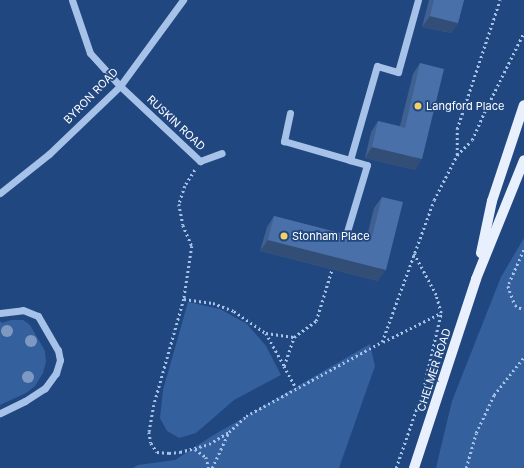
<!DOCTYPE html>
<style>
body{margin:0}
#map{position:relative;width:524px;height:468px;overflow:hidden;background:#214780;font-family:Inter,sans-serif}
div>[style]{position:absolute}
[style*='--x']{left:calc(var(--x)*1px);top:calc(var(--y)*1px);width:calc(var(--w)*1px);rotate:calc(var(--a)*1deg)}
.green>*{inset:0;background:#34609e}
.path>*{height:2.5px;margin-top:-1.25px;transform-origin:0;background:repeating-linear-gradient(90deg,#a6c2e8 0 2px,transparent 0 5px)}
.minor>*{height:7px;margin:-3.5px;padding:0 3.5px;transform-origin:3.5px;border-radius:3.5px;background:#a6c2e8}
.major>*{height:10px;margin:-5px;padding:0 5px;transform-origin:5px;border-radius:5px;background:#e8f0fd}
.trees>*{width:12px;height:12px;margin:-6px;border-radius:50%;background:#7e99c1}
.wall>*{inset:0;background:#3f6091}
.shaded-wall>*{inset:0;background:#334e76}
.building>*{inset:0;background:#4970a9}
.dots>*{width:11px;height:11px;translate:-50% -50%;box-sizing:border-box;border:2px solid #214780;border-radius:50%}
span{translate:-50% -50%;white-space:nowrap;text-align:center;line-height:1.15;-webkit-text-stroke:3.5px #214780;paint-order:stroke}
.street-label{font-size:11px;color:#fff}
.poi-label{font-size:11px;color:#fff}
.left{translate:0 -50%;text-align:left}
</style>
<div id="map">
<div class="green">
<div style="clip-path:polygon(524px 238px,524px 468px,436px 468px,452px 401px,501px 277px)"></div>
<div style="clip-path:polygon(188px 302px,220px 309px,247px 324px,266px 346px,281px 375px,234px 400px,196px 433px,179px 438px,167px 431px,160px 418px,163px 390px)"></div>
<div style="clip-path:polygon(11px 320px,23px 320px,30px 325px,45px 351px,46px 362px,43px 373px,35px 386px,26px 393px,0 405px,0 321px,2px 323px)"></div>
<div style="clip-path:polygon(370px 344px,375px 366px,339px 468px,133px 468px,138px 465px,175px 460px,212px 436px)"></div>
</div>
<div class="path">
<div style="--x:457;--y:155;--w:26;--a:-90"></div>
<div style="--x:457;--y:129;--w:136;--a:-71.6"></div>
<div style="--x:195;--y:170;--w:19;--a:122"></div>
<div style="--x:185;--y:186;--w:19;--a:108"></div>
<div style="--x:179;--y:204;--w:21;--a:79"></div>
<div style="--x:183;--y:225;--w:23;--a:67"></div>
<div style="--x:192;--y:246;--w:54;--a:98.6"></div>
<div style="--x:184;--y:299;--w:110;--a:105.8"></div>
<div style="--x:154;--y:405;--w:27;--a:100"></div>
<div style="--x:149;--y:432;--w:11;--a:80"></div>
<div style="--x:151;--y:443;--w:11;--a:56"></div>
<div style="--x:157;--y:452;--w:12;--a:5"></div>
<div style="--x:169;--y:453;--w:11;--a:-5"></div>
<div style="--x:180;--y:452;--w:30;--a:-15"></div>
<div style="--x:209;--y:444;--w:23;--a:-31"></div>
<div style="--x:524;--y:250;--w:39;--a:114"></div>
<div style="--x:508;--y:286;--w:20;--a:70"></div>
<div style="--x:515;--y:305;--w:10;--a:29"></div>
<div style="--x:184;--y:299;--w:29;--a:8"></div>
<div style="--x:213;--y:303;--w:22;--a:21"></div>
<div style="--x:234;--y:311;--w:39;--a:35"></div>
<div style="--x:266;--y:333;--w:38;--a:61"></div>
<div style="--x:284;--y:366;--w:31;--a:-71"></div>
<div style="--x:294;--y:337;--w:27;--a:-36"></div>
<div style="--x:316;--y:321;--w:54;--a:-72.9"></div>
<div style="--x:266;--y:333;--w:28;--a:8"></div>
<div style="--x:383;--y:342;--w:65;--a:-26.6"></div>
<div style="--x:284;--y:366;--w:25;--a:61"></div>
<div style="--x:195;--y:449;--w:14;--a:36"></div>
<div style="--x:206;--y:457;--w:11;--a:75"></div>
<div style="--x:212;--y:468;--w:40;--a:-65"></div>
<div style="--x:229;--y:432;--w:23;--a:-43"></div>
<div style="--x:246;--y:416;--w:155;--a:-28.6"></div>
<div style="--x:382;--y:342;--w:151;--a:-69.9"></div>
<div style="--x:434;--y:200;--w:51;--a:-62.9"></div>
<div style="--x:457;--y:155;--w:21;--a:-45"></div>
<div style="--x:472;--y:140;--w:30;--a:-66"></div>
<div style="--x:484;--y:113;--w:90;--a:-63.7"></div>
<div style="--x:396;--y:468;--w:83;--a:-70.9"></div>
<div style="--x:423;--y:390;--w:79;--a:-76.8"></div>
<div style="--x:441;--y:313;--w:19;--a:-106"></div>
<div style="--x:436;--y:295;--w:47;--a:-118.2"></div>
<div style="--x:466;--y:468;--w:36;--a:-74"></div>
<div style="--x:476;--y:433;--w:42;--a:-64.7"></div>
<div style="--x:494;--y:395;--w:48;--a:-51.7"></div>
</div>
<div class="minor">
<div style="--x:72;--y:0;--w:56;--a:71.2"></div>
<div style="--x:90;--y:53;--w:45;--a:47.7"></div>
<div style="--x:120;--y:86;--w:110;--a:43.2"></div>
<div style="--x:200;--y:161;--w:23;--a:-20"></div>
<div style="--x:290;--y:113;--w:29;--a:102"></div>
<div style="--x:284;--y:141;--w:69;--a:16.1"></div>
<div style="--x:350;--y:160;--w:98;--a:-74"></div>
<div style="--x:377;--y:66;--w:22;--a:16"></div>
<div style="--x:398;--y:72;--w:75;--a:-74.5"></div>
<div style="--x:0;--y:193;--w:63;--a:-38.5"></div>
<div style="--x:49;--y:154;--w:98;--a:-43.8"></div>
<div style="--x:120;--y:86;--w:107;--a:-53.8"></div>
<div style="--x:346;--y:235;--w:73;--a:-73.3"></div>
<div style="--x:367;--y:165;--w:18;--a:-164"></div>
<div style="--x:0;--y:313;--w:23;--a:-7"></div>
<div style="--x:23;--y:310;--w:16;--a:22"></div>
<div style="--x:38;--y:316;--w:39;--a:60"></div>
<div style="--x:58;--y:350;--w:10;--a:79"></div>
<div style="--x:60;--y:360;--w:14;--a:107"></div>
<div style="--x:56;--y:373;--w:19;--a:126"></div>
<div style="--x:45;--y:388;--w:24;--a:147"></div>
<div style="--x:25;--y:401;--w:28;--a:154"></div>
</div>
<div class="major">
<div style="--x:481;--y:253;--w:53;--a:-78.1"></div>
<div style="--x:492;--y:201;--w:101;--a:-71.6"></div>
<div style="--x:414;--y:468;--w:199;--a:-71.8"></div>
<div style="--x:476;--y:279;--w:128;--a:-68"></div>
</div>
<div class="trees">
<div style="left:7px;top:331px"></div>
<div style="left:31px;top:341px"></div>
<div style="left:28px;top:377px"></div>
</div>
<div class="wall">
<div style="clip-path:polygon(429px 0,464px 0,458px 23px,451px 33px,422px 27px)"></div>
<div style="clip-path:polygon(420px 63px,415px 170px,365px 158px,371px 132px,378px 121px,400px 126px,413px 74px)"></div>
<div style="clip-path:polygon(382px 197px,378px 281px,260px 251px,267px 227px,274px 216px,366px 240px,374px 208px)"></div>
</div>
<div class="shaded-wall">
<div style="clip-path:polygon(430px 16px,458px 23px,451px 33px,422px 27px)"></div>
<div style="clip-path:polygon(372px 147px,422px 159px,415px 170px,365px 158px)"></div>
<div style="clip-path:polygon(268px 240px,386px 270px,378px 281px,260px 251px)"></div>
</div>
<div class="building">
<div style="clip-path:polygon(434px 0,464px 0,458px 23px,430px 16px)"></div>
<div style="clip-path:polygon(420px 63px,444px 69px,422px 159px,372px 147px,378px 121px,405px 128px)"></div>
<div style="clip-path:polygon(382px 197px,403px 202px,386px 270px,268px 240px,274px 216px,371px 241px)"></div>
</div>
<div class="dots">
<div style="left:418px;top:106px;background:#f5d067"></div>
<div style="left:284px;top:236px;background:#f5d067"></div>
</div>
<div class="street-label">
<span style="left:91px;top:96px;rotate:-46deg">BYRON ROAD</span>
<span style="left:176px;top:123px;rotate:43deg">RUSKIN ROAD</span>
<span style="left:434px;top:370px;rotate:-72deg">CHELMER ROAD</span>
</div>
<div class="poi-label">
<span class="left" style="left:426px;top:106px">Langford Place</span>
<span class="left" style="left:292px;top:236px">Stonham Place</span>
</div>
</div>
